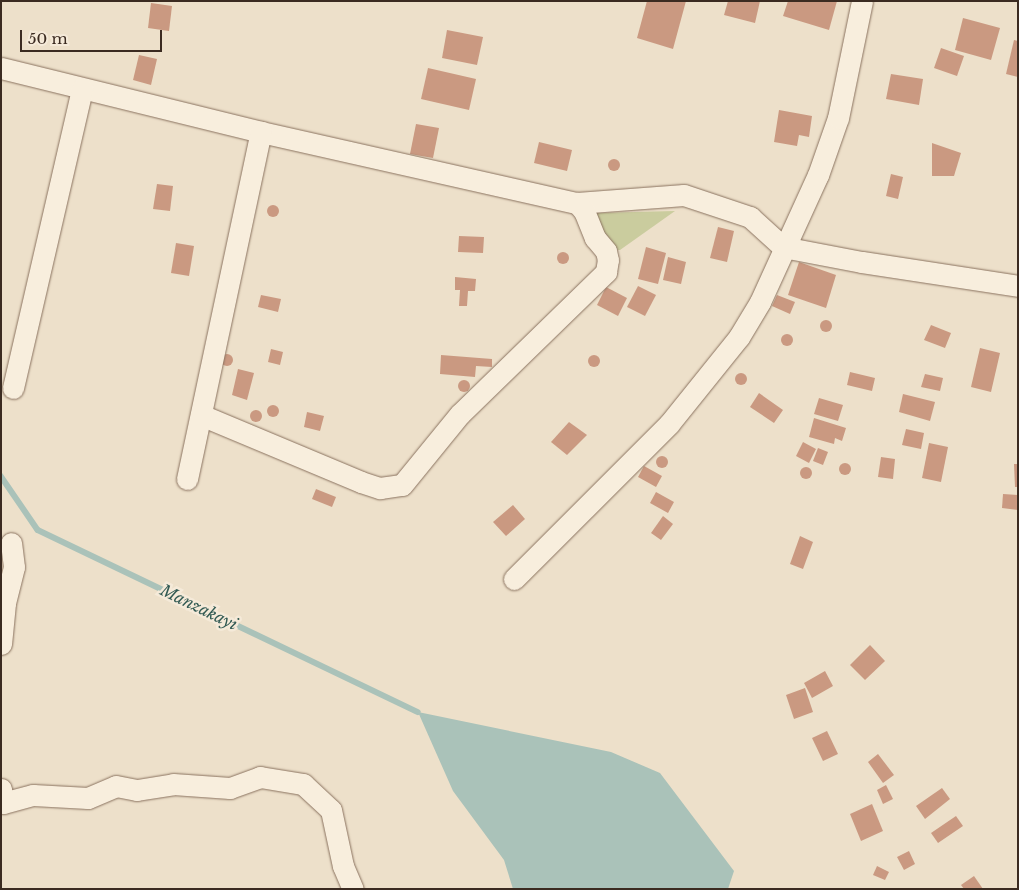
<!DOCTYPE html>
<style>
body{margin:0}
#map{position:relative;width:1019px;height:890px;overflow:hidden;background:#ede0ca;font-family:"Libre Baskerville",serif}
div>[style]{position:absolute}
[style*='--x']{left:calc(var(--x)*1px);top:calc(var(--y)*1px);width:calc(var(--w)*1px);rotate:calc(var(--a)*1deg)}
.green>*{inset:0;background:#cacc9e}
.water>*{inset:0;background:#aac2b9}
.stream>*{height:5.5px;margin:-2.75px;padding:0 2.75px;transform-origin:2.75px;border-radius:2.75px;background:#aac2b9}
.building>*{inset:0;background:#ca9981}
.round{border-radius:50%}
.roads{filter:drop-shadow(0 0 1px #8a725f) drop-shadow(0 0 1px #8a725f)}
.street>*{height:21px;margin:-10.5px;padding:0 10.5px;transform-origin:10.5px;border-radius:10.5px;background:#f8eedd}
span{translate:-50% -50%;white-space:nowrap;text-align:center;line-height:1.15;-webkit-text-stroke:5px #f5ead9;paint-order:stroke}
.water-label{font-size:16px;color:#325a53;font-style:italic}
.frame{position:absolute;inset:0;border:2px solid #3b2b21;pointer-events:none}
.scale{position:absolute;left:20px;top:30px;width:142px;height:22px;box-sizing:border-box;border:2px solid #3b2b21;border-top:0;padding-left:6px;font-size:15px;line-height:18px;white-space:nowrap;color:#3b2b21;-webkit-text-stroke:4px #f5ead9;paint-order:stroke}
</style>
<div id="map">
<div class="green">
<div style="clip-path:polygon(675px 211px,620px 250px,610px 250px,594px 213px)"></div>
</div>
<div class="water">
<div style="clip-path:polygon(418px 712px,611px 752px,660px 773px,734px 871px,728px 889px,513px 889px,504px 860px,453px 791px)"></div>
</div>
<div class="stream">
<div style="--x:1;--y:476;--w:65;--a:55.6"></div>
<div style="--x:38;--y:530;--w:421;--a:25.6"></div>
</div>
<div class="building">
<div style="clip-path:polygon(647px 1px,686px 1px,673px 49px,637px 38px)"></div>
<div style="clip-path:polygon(728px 1px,760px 1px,755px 23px,724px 15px)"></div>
<div style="clip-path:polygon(788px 1px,837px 1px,829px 30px,783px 16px)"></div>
<div style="clip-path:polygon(151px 3px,172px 6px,169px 31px,148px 28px)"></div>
<div style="clip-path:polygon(963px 18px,1000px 28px,991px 60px,955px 50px)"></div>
<div style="clip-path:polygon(447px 30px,483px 37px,477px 65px,442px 58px)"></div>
<div style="clip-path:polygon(1014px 40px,1018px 41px,1018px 77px,1006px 74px)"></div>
<div style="clip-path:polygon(941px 48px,964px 56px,957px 76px,934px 68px)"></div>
<div style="clip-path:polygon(139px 55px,157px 59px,151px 85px,133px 80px)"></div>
<div style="clip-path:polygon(428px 68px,476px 79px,469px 110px,421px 99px)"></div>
<div style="clip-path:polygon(891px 74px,923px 79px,919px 105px,886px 99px)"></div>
<div style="clip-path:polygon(779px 110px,812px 116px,809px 137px,799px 135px,797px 146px,774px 142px)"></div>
<div style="clip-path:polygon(416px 124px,439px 128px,433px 158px,410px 154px)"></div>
<div style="clip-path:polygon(539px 142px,572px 150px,567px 171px,534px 163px)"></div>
<div style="clip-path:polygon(932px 143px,961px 153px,954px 176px,932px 176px)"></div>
<div class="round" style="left:608px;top:159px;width:12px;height:12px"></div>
<div style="clip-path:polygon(891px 174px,903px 177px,898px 199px,886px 196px)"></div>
<div style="clip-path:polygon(157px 184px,173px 186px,170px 211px,153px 209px)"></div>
<div class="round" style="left:267px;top:205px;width:12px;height:12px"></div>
<div style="clip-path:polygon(718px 227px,734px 231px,727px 262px,710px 258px)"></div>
<div style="clip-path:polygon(459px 236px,484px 237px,483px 253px,458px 252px)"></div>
<div style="clip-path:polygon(176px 243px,194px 246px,189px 276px,171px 273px)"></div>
<div style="clip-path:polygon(646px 247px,666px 253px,658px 284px,638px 279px)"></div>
<div class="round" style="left:557px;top:252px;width:12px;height:12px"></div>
<div style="clip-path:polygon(668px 257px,686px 262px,681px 284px,663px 280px)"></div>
<div style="clip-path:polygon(799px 262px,836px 275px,826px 308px,788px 295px)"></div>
<div style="clip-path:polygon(455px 277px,476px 279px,475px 291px,468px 291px,467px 306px,459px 306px,460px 290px,455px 290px)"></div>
<div style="clip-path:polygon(638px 286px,656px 295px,645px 316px,627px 307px)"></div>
<div style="clip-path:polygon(606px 287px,627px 298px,618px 316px,597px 305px)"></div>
<div style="clip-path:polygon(261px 295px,281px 299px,278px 312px,258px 307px)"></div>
<div style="clip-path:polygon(777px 295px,795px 302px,790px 314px,772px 306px)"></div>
<div class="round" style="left:820px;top:320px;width:12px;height:12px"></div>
<div style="clip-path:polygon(931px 325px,951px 333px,945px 348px,924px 340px)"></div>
<div class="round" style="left:781px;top:334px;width:12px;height:12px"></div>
<div style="clip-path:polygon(980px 348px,1000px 353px,991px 392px,971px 387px)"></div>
<div style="clip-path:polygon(271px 349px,283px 352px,280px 365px,268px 362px)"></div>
<div class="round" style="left:221px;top:354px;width:12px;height:12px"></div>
<div class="round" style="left:588px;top:355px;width:12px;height:12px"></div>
<div style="clip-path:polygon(441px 355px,492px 359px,492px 367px,476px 366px,475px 377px,440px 374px)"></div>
<div style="clip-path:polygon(238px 369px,254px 373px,247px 400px,232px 395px)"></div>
<div style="clip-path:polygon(850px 372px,875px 378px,872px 391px,847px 385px)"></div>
<div class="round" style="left:735px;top:373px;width:12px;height:12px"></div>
<div style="clip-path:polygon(925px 374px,943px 378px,940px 391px,921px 387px)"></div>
<div class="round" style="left:458px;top:380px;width:12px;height:12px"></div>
<div style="clip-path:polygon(759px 393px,783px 410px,774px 423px,750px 407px)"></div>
<div style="clip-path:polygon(903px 394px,935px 402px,930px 421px,899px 412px)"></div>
<div style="clip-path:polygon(819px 398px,843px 405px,838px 421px,814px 414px)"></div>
<div class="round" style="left:267px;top:405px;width:12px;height:12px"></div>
<div class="round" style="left:250px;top:410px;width:12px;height:12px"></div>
<div style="clip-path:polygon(307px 412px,324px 416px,320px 431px,304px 427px)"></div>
<div style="clip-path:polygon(814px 418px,846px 428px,842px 441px,835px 438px,834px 444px,809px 437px)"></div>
<div style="clip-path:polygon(569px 422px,587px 435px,567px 455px,551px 442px)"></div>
<div style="clip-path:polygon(906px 429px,924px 433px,921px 449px,902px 445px)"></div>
<div style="clip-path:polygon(803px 442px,816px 449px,809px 463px,796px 456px)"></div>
<div style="clip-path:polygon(929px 443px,948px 447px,941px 482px,922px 478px)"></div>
<div style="clip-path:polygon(818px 448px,828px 452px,823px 465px,813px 461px)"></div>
<div class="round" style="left:656px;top:456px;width:12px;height:12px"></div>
<div style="clip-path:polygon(881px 457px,895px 459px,893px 479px,878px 477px)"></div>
<div class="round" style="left:839px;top:463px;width:12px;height:12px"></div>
<div style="clip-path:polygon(1014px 464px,1018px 464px,1018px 487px,1015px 487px)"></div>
<div style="clip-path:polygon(644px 466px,662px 476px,656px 487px,638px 477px)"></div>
<div class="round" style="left:800px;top:467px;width:12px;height:12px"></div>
<div style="clip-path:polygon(316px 489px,336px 497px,332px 507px,312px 499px)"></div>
<div style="clip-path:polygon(656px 492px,674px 502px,668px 513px,650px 503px)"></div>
<div style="clip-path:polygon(1003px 494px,1018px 495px,1018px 510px,1002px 508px)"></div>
<div style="clip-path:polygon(513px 505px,525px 519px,506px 536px,493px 522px)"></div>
<div style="clip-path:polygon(663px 516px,673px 524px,661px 540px,651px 533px)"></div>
<div style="clip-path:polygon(800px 536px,813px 542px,803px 569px,790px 564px)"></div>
<div style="clip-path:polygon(870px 645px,885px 661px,865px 680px,850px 665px)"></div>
<div style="clip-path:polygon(825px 671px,833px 686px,812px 698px,804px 683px)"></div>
<div style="clip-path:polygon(805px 688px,813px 712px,794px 719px,786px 695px)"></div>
<div style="clip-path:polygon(827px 731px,838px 754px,823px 761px,812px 738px)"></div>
<div style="clip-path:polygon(878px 754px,894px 775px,883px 783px,868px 762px)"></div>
<div style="clip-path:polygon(886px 785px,893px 799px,883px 804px,877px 790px)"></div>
<div style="clip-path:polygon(942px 788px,950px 799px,925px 819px,916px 806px)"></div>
<div style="clip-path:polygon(872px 804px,883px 831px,861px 841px,850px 814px)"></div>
<div style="clip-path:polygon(956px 816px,963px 826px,938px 843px,931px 833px)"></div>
<div style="clip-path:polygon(909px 851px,915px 864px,904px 870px,897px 857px)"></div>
<div style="clip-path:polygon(877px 866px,889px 872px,885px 880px,873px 875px)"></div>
<div style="clip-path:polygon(974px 876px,983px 889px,964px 889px,961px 885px)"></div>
</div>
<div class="roads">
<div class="street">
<div style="--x:1;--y:68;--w:268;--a:13.8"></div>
<div style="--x:261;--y:132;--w:324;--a:12.7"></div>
<div style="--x:577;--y:203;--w:107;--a:-4.3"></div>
<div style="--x:684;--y:195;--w:70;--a:18.4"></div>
<div style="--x:750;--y:217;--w:45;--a:42.3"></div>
<div style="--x:783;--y:247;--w:80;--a:10.8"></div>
<div style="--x:862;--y:262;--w:158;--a:8.7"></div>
<div style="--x:13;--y:388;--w:307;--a:-77"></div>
<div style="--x:201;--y:415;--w:173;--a:22.7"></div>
<div style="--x:361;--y:482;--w:20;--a:18"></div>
<div style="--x:380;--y:488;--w:22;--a:-8"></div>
<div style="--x:402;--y:485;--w:92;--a:-50.8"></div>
<div style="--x:460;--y:414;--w:204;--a:-44.2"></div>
<div style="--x:606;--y:272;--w:12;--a:-81"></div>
<div style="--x:608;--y:260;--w:9;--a:-103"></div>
<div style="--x:606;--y:251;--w:17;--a:-130"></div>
<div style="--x:595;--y:238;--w:29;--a:-112"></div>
<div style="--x:584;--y:211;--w:11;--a:-131"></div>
<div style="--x:187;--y:479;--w:355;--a:-78"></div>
<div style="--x:514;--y:579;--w:219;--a:-45"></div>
<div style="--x:669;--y:424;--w:112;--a:-51.2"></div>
<div style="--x:739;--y:337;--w:41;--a:-59"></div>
<div style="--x:760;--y:302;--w:140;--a:-65.5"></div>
<div style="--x:818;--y:175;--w:60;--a:-70.7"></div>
<div style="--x:838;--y:118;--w:119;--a:-78.4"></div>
<div style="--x:1;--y:644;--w:41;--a:-84.4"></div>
<div style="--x:5;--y:603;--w:37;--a:-76"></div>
<div style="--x:14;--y:567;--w:24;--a:-97"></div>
<div style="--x:1;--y:789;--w:14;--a:82"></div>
<div style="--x:3;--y:803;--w:31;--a:-15"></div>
<div style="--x:33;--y:795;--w:55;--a:3.1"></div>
<div style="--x:88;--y:798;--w:30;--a:-23"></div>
<div style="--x:116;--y:786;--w:21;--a:11"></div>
<div style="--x:137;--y:790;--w:36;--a:-9"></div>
<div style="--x:173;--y:784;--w:57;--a:4"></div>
<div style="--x:230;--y:788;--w:32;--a:-20"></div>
<div style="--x:260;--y:777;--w:44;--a:9.2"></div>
<div style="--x:303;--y:784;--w:38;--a:43"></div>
<div style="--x:331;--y:810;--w:57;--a:77.9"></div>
<div style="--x:343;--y:866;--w:25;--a:67"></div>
</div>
</div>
<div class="water-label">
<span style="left:199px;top:607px;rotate:26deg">Manzakayi</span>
</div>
<div class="frame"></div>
<div class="scale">50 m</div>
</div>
